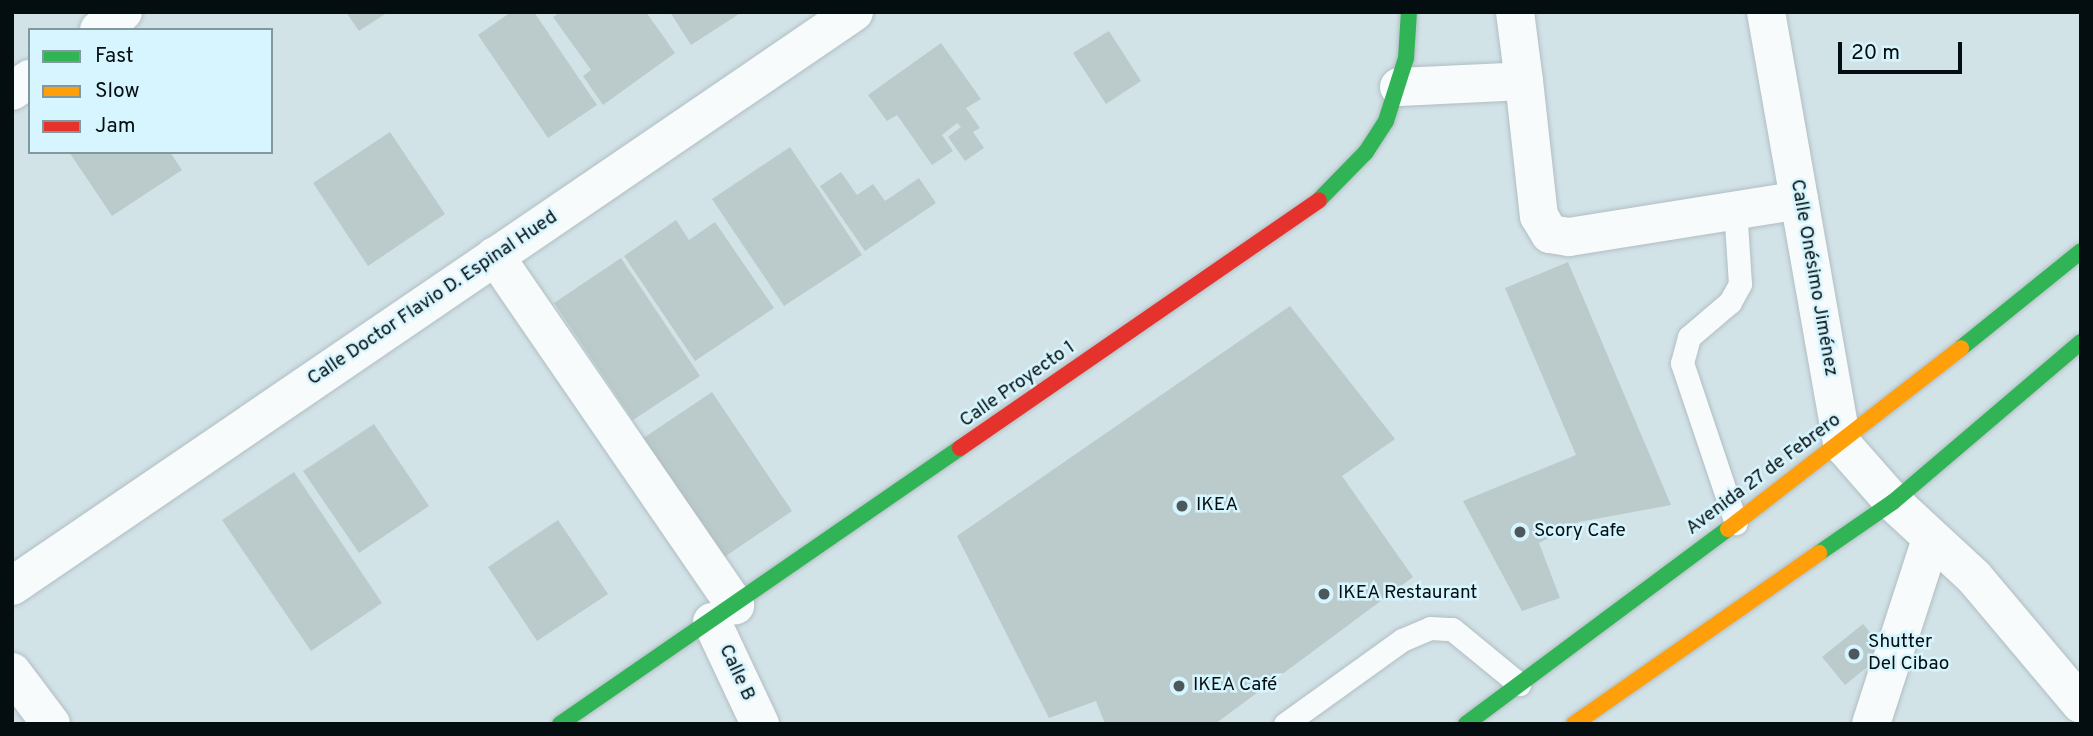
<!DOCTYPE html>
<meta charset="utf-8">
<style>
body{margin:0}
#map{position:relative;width:2093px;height:736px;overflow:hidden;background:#d2e3e8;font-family:Overpass,sans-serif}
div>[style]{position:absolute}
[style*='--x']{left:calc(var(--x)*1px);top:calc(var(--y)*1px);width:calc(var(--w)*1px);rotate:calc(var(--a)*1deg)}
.building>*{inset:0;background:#bbcacb}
.roads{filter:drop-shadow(0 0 2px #b1bec2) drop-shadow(0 0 2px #b1bec2)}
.lane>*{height:23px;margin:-11.5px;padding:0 11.5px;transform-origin:11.5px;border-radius:11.5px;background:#f8fbfc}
.street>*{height:38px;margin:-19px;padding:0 19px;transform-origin:19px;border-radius:19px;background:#f8fbfc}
.fast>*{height:16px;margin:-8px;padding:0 8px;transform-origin:8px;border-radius:8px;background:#30b455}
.slow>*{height:16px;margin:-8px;padding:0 8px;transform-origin:8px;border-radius:8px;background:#ff9f0a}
.jam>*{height:16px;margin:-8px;padding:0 8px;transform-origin:8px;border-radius:8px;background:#e5322d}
.dots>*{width:19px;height:19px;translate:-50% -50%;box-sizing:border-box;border:4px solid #d6f5fe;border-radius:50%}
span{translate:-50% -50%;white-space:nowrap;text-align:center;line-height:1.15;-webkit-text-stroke:5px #d6f5fe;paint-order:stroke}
.street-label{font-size:19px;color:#040d10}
.poi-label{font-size:19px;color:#040d10}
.left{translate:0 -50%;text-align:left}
.frame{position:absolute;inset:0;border:14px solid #040d10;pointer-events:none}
.legend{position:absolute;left:28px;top:28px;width:245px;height:126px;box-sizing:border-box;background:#d6f5fe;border:2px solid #82989f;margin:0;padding:9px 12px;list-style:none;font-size:21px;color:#040d10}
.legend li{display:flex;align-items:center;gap:14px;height:35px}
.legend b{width:35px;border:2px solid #82989f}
.scale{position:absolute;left:1838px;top:42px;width:124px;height:32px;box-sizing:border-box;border:4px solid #040d10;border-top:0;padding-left:9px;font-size:21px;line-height:24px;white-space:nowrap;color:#040d10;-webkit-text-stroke:5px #d6f5fe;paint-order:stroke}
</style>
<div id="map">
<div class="building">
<div style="clip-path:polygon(346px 12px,388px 12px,359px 31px)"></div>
<div style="clip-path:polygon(511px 12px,534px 12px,597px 105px,548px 138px,478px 35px)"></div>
<div style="clip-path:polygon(560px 12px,646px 12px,675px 53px,603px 105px,583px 76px,591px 70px,553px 17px)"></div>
<div style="clip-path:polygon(670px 12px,742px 12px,691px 45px)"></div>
<div style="clip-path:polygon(1109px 31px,1141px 81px,1106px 104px,1073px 53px)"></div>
<div style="clip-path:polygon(941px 43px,981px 99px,966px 108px,980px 128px,973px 132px,984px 148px,965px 161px,948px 137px,961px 127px,957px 123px,942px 135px,953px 151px,932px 165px,897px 115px,887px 121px,868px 95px)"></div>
<div style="clip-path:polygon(390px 132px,445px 214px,368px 266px,313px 183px)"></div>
<div style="clip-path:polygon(790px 147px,862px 255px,784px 306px,712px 199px)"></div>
<div style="clip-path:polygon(69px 152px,170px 152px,182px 170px,112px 216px)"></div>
<div style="clip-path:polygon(841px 172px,857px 195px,873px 184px,885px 201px,919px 178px,936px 203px,865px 251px,820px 186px)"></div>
<div style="clip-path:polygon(676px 220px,689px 240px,715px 222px,774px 308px,695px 361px,624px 256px)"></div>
<div style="clip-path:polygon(621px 258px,700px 376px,633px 420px,554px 303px)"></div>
<div style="clip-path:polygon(1568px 262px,1671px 505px,1579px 522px,1539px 543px,1560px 598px,1522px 611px,1463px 501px,1576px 455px,1505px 288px)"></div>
<div style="clip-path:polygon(1290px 306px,1395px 439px,1342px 476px,1413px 577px,1215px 724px,1105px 724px,1096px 701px,1049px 718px,957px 536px)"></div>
<div style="clip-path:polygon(712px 392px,792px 511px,720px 560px,639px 441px)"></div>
<div style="clip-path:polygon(374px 424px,429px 506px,359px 553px,303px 471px)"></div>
<div style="clip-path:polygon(294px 472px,382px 603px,311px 651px,222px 520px)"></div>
<div style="clip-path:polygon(558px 520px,608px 594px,537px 641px,488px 567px)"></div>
<div style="clip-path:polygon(1863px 624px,1886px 652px,1845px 685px,1822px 657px)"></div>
</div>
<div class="roads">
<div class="lane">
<div style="--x:1735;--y:207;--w:77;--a:86.3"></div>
<div style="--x:1740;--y:284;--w:21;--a:119"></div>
<div style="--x:1730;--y:302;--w:54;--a:139.5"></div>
<div style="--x:1689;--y:337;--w:27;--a:105"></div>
<div style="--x:1682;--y:363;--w:169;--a:71.4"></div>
<div style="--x:1285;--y:724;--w:144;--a:-35.7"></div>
<div style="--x:1402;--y:640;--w:30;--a:-23"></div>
<div style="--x:1430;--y:628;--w:22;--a:3"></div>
<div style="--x:1452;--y:629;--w:87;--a:39.4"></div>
</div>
<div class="street">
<div style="--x:1515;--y:12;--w:70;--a:82.6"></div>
<div style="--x:1766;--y:12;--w:439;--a:80"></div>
<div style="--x:1842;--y:444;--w:77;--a:48.7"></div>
<div style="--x:1893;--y:502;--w:110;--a:42.8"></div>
<div style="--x:1974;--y:577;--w:166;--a:49.9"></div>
<div style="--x:99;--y:30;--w:30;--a:-37"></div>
<div style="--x:1399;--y:87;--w:125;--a:-2.7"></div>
<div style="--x:1524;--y:81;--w:136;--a:83.7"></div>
<div style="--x:1539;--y:216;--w:21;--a:59"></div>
<div style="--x:1550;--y:234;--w:19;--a:9"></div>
<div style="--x:1569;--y:237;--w:233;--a:-9.1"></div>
<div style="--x:12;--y:91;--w:22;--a:-34"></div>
<div style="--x:495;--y:256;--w:424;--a:55.5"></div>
<div style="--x:12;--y:586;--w:1019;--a:-34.28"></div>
<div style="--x:712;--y:622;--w:113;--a:64.8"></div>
<div style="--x:12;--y:672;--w:65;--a:53.1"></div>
<div style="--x:1871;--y:724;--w:194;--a:-72"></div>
</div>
<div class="fast">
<div style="--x:1319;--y:200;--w:67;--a:-45.6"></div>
<div style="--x:1366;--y:152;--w:37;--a:-57"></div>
<div style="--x:1386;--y:121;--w:66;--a:-72.4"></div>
<div style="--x:1406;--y:58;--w:46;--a:-86.3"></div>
<div style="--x:1961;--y:348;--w:154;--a:-38.9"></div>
<div style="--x:1819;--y:553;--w:90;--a:-34.6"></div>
<div style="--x:1893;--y:502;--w:247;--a:-40.4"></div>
<div style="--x:560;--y:724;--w:486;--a:-34.6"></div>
<div style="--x:1466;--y:724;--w:327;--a:-36.7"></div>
</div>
<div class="slow">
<div style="--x:1728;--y:529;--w:295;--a:-37.8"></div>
<div style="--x:1574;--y:724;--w:299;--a:-34.9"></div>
</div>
<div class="jam">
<div style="--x:960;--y:448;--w:436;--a:-34.6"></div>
</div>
</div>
<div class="dots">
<div style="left:1182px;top:506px;background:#4c585c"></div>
<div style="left:1520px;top:532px;background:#4c585c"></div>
<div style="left:1324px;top:594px;background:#4c585c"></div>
<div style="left:1854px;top:654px;background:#4c585c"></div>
<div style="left:1179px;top:686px;background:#4c585c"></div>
</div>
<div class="street-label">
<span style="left:1813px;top:278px;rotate:80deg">Calle Onésimo Jiménez</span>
<span style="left:433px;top:299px;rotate:-34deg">Calle Doctor Flavio D. Espinal Hued</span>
<span style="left:1018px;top:385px;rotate:-35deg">Calle Proyecto 1</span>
<span style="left:1764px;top:475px;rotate:-37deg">Avenida 27 de Febrero</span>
<span style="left:736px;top:673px;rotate:65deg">Calle B</span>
</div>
<div class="poi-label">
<span class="left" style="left:1196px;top:506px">IKEA</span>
<span class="left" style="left:1534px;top:532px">Scory Cafe</span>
<span class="left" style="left:1338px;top:594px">IKEA Restaurant</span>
<span class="left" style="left:1868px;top:654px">Shutter<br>Del Cibao</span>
<span class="left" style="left:1193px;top:686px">IKEA Café</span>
</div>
<div class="frame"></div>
<ul class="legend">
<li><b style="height:9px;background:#30b455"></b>Fast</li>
<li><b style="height:9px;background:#ff9f0a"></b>Slow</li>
<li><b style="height:9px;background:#e5322d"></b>Jam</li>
</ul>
<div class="scale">20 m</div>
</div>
